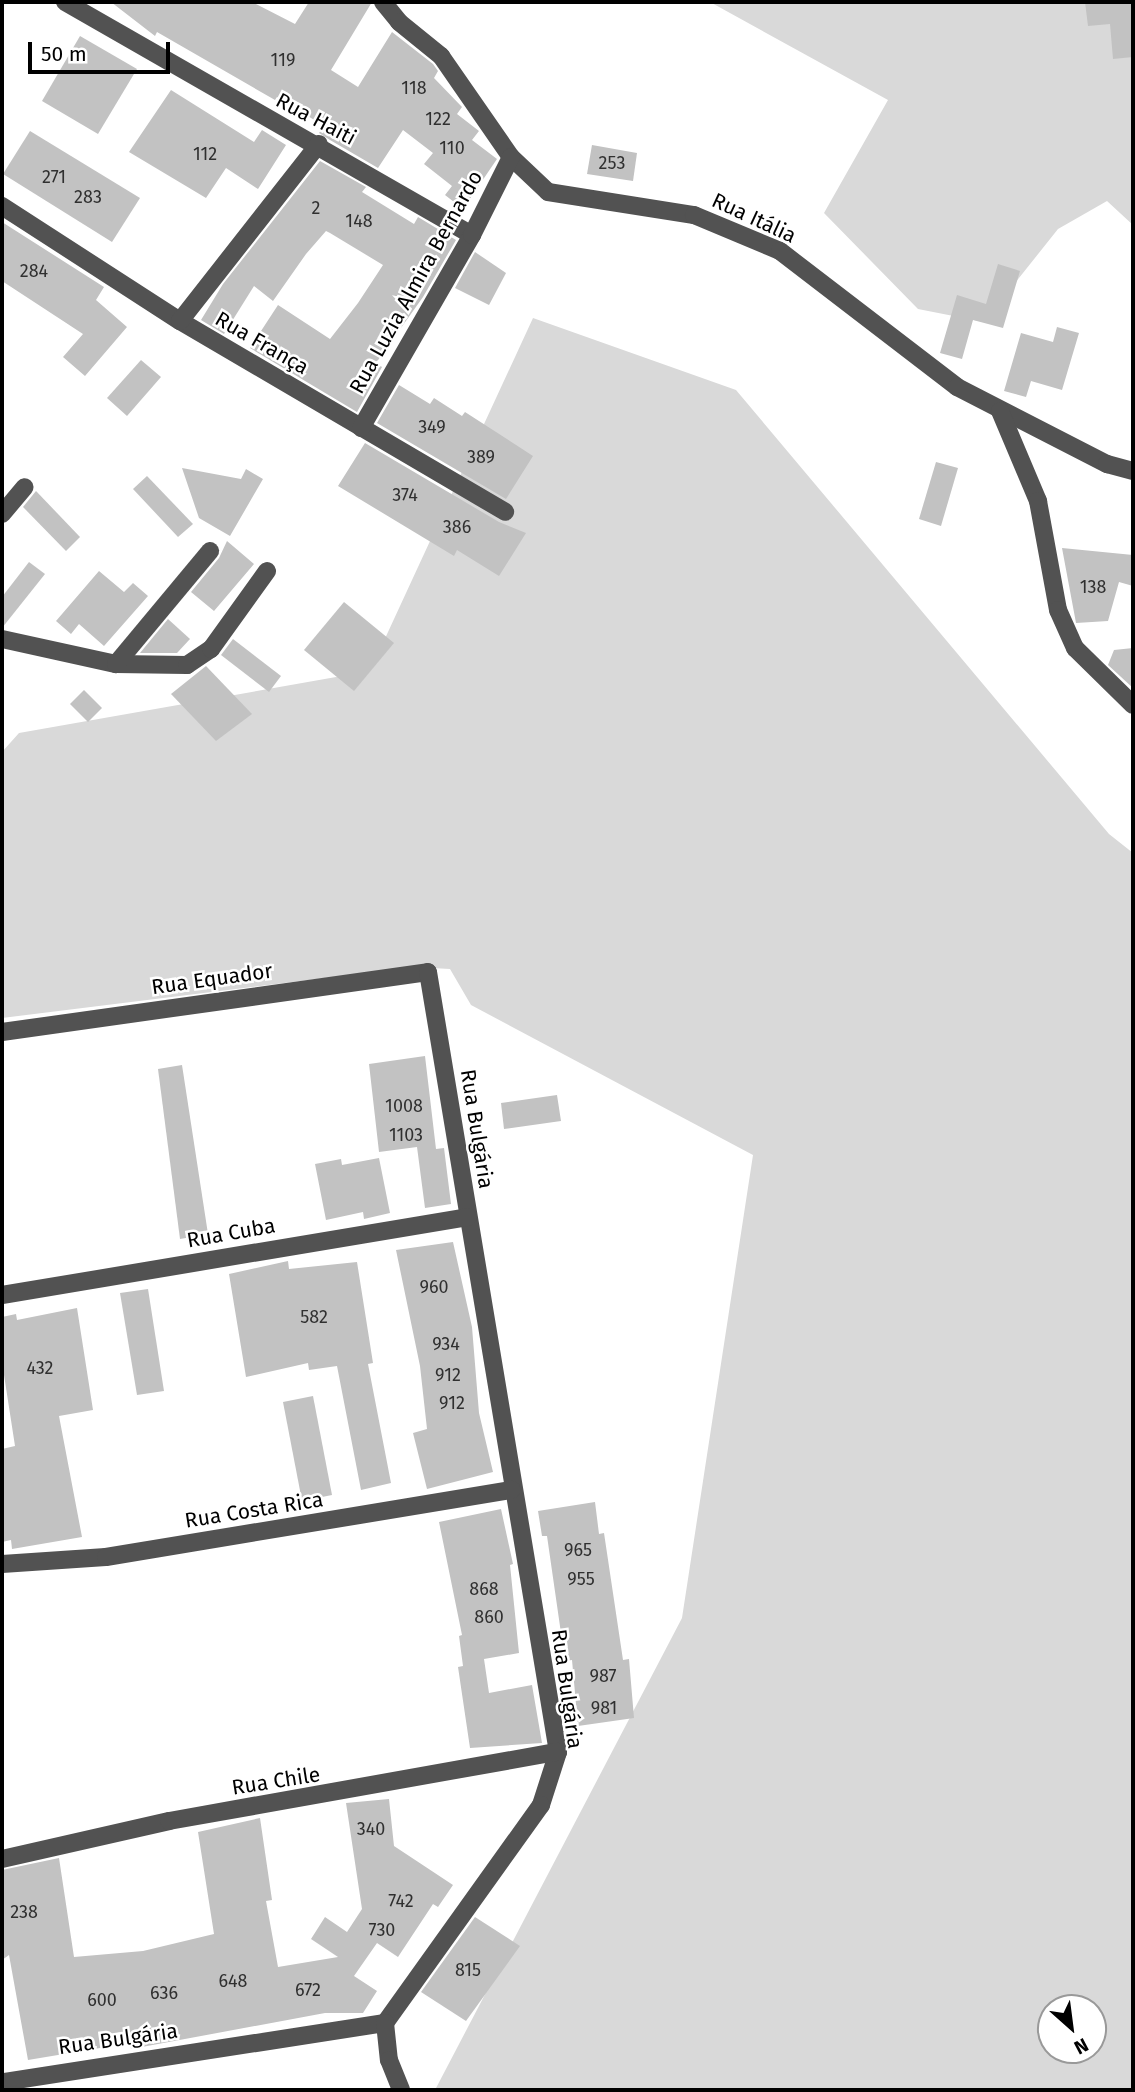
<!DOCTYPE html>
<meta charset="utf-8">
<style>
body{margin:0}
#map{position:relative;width:1135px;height:2092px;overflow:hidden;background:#fff;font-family:"Fira Sans",sans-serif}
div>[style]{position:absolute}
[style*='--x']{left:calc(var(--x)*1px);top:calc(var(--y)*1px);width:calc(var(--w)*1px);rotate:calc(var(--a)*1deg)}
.green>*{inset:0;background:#d9d9d9}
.building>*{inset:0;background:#c2c2c2}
.minor>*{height:18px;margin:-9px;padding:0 9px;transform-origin:9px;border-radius:9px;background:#525252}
span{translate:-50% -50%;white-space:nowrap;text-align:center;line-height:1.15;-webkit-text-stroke:5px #fff;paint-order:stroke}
.number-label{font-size:18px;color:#303030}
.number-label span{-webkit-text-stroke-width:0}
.street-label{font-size:21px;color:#000}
.frame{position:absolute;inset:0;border:4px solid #000;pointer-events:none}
.north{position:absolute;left:1037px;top:1994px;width:70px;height:70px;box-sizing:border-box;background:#fff;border:2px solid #999;border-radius:50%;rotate:152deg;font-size:19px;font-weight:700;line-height:28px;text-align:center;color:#000}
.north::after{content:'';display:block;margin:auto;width:24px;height:32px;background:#000;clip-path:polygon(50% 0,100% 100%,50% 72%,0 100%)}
.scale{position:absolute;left:28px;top:42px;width:142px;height:32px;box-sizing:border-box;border:4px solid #000;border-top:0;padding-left:9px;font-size:21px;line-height:24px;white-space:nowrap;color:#000;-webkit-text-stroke:5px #fff;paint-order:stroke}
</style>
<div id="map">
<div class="green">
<div style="clip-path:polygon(710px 2px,1133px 2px,1133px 225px,1107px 201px,1058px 229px,984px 322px,918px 309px,824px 213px,888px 100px)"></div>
<div style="clip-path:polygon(evenodd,533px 318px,736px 390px,1109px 834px,1133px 853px,1133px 2090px,435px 2090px,682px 1618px,753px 1155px,471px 1005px,450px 969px,414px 967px,2px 1018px,2px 752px,19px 733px,370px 671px,533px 318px,1051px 2008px,1093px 2008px,1093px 2050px,1051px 2050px,1051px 2008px)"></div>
</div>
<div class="building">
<div style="clip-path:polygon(111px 2px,252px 2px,295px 24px,309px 2px,372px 2px,331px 70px,358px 87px,392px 32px,433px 64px,438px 71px,434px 78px,462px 107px,457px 114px,479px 131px,472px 140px,497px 159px,463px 209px,445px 195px,452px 186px,424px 164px,433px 153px,403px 130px,378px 168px,330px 140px,319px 133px,324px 126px,277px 97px,275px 100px,157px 32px,155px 36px)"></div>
<div style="clip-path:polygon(1085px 2px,1133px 2px,1133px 57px,1113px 59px,1110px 24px,1088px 26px)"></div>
<div style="clip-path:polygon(80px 36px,137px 69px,98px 134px,42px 101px)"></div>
<div style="clip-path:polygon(171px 90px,254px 142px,262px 130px,286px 145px,258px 189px,226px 168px,206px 198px,129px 152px)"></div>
<div style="clip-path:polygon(30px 131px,140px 198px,112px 242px,3px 174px)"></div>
<div style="clip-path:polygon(592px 145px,637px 153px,633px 181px,587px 174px)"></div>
<div style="clip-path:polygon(320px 161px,366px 187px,362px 192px,414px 224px,418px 217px,456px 240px,423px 297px,376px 363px,382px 367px,357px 412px,250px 348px,278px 305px,330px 339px,358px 303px,383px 265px,330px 233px,326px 231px,306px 254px,273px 301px,254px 286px,224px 334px,201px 320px,223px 284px)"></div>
<div style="clip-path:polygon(2px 222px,104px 287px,96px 300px,127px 327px,85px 376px,63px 357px,83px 334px,2px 281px)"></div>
<div style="clip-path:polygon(475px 252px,506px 273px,489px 305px,455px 288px)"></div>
<div style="clip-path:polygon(998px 264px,1020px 271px,1003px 328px,973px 320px,962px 359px,940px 353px,957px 295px,986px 304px)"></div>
<div style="clip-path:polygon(1057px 327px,1079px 333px,1062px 390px,1031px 381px,1026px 397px,1004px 391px,1021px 333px,1053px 342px)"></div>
<div style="clip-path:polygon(141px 360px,161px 377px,127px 416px,107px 398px)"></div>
<div style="clip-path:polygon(399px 385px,430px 404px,434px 398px,462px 416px,465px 412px,533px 456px,506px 499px,377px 423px)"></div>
<div style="clip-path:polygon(365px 443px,499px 522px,526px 533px,499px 576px,457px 550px,454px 556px,338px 486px)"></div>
<div style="clip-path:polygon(936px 462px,958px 468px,941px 526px,919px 519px)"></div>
<div style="clip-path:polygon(182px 468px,241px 479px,246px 469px,263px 479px,230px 536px,199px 518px)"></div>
<div style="clip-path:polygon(147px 476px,193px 524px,178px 537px,133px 489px)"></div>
<div style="clip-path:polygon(36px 491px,80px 537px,66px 551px,23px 507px)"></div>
<div style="clip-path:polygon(227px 541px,254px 564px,214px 611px,191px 592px,219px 558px)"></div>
<div style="clip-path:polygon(1062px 548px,1133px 555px,1133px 586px,1119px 582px,1108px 621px,1076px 623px)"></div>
<div style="clip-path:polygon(29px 562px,45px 574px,2px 628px,2px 597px)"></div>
<div style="clip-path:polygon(99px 571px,124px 592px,133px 583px,148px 596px,104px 646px,79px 624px,71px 634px,56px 621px)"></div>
<div style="clip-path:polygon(344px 602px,394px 643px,354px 691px,304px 650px)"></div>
<div style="clip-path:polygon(168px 619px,190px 639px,177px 653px,140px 653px)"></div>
<div style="clip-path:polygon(233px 639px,281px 676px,269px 692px,221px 655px)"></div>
<div style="clip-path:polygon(1133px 648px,1133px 688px,1108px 665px,1114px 650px)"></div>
<div style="clip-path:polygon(206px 666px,252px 714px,216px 741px,171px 694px)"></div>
<div style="clip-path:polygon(84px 690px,102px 708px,88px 722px,70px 704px)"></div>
<div style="clip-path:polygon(425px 1056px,436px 1149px,444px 1148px,451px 1204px,425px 1208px,417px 1147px,379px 1152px,369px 1064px)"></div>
<div style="clip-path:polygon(182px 1065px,208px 1234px,180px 1239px,158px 1069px)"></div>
<div style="clip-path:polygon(557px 1095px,561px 1121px,504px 1129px,501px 1103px)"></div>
<div style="clip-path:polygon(379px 1158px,390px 1213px,364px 1219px,363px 1212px,326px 1220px,315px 1164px,341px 1159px,342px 1165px)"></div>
<div style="clip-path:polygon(453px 1242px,472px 1327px,479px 1413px,493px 1472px,427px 1489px,413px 1433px,427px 1429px,420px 1366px,396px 1250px)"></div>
<div style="clip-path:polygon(288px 1261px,289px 1269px,357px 1262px,373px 1363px,368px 1364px,391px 1483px,361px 1490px,337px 1366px,309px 1370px,308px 1363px,246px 1377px,229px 1274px)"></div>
<div style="clip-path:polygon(148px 1289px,164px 1391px,137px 1395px,120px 1293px)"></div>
<div style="clip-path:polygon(77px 1308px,93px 1410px,59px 1416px,82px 1537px,12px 1549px,11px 1540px,2px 1542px,2px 1449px,15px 1446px,2px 1362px,2px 1317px,16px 1314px,17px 1320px)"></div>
<div style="clip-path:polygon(313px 1396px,332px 1495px,302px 1501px,283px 1402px)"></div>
<div style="clip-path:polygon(595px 1502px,599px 1534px,604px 1533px,623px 1660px,629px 1659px,634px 1718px,578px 1726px,572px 1660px,565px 1661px,547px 1536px,542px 1536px,538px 1511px)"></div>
<div style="clip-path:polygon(501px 1509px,513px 1564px,510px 1565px,519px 1653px,484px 1659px,489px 1693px,532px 1685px,542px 1743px,470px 1748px,458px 1667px,463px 1666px,459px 1636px,462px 1635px,439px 1522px)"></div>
<div style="clip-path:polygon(389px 1799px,394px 1846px,453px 1885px,438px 1907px,433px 1904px,398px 1957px,377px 1943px,354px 1976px,377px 1991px,363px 2013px,325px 2013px,131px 2049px,130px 2043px,28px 2060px,9px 1955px,2px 1960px,2px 1870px,59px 1858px,74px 1957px,143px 1951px,214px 1934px,198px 1832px,260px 1818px,272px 1900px,266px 1901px,278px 1967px,338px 1957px,311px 1939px,325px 1917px,347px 1932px,362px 1909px,346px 1803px)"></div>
<div style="clip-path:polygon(475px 1917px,520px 1946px,466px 2021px,421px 1992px)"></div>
</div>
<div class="minor">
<div style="--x:65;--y:2;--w:469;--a:29.8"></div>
<div style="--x:383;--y:2;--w:26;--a:51"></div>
<div style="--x:399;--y:22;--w:54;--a:39"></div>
<div style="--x:441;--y:56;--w:123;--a:55.3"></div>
<div style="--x:511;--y:157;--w:51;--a:43.4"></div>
<div style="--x:548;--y:192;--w:148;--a:9"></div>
<div style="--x:694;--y:215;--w:93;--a:22.7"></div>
<div style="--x:780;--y:251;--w:223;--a:37.5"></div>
<div style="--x:957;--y:387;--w:169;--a:27.2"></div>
<div style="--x:1107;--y:464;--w:27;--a:15"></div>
<div style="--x:2;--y:206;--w:212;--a:32.9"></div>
<div style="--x:180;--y:321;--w:377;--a:30.4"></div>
<div style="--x:180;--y:321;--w:225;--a:-51.9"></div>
<div style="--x:1000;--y:411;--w:98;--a:67.1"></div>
<div style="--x:1038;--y:501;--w:111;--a:79.6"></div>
<div style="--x:1058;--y:610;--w:42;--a:65.9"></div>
<div style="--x:1075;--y:648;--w:81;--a:44.5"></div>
<div style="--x:361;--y:428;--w:223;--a:-60.1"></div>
<div style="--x:472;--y:235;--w:87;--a:-63.4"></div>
<div style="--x:2;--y:514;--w:35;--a:-50"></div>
<div style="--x:2;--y:639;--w:117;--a:12.4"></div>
<div style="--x:116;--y:664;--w:71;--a:0.8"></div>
<div style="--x:187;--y:665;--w:29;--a:-34"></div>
<div style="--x:211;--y:649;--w:96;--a:-54.3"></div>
<div style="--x:116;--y:664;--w:147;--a:-50.2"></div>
<div style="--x:2;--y:1032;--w:430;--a:-8"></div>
<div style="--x:428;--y:972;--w:791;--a:80.54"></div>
<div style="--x:558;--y:1752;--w:56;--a:107.8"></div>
<div style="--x:541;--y:1805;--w:268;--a:125.6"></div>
<div style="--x:385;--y:2023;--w:388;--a:171.2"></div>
<div style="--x:2;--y:1295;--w:472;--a:-9.5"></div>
<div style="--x:2;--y:1564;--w:104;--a:-3.9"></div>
<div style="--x:106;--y:1557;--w:411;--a:-9.4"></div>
<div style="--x:2;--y:1859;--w:171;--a:-12.8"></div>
<div style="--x:169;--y:1821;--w:395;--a:-10.1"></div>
<div style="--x:385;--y:2023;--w:37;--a:84"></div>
<div style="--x:389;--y:2060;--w:32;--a:68"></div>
</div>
<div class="number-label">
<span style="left:283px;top:60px">119</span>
<span style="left:414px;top:88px">118</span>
<span style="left:438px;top:119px">122</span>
<span style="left:452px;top:148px">110</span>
<span style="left:205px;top:154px">112</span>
<span style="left:612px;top:163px">253</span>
<span style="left:54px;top:177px">271</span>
<span style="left:88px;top:197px">283</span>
<span style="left:316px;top:208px">2</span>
<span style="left:359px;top:221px">148</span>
<span style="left:34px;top:271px">284</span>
<span style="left:432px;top:427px">349</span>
<span style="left:481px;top:457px">389</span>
<span style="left:405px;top:495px">374</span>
<span style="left:457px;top:527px">386</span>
<span style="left:1093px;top:587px">138</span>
<span style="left:404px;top:1106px">1008</span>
<span style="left:406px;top:1135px">1103</span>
<span style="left:434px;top:1287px">960</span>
<span style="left:314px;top:1317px">582</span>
<span style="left:446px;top:1344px">934</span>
<span style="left:40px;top:1368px">432</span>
<span style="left:448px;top:1375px">912</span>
<span style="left:452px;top:1403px">912</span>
<span style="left:578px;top:1550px">965</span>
<span style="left:581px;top:1579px">955</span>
<span style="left:484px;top:1589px">868</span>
<span style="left:489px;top:1617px">860</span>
<span style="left:603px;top:1676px">987</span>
<span style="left:604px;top:1708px">981</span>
<span style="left:371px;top:1829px">340</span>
<span style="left:401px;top:1901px">742</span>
<span style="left:24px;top:1912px">238</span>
<span style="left:382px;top:1930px">730</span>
<span style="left:468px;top:1970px">815</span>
<span style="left:233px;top:1981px">648</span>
<span style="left:308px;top:1990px">672</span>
<span style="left:164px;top:1993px">636</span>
<span style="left:102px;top:2000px">600</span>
</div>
<div class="street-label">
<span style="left:316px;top:119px;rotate:28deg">Rua Haiti</span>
<span style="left:754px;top:218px;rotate:25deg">Rua Itália</span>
<span style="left:416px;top:282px;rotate:-61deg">Rua Luzia Almira Bernardo</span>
<span style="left:262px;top:343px;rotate:30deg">Rua França</span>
<span style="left:212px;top:979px;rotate:-8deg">Rua Equador</span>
<span style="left:477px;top:1129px;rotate:81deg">Rua Bulgária</span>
<span style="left:231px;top:1233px;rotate:-10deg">Rua Cuba</span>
<span style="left:254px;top:1510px;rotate:-9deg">Rua Costa Rica</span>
<span style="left:567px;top:1689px;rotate:82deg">Rua Bulgária</span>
<span style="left:276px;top:1781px;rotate:-9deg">Rua Chile</span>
<span style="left:118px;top:2039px;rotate:-8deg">Rua Bulgária</span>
</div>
<div class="frame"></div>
<div class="north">N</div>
<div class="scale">50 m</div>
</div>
